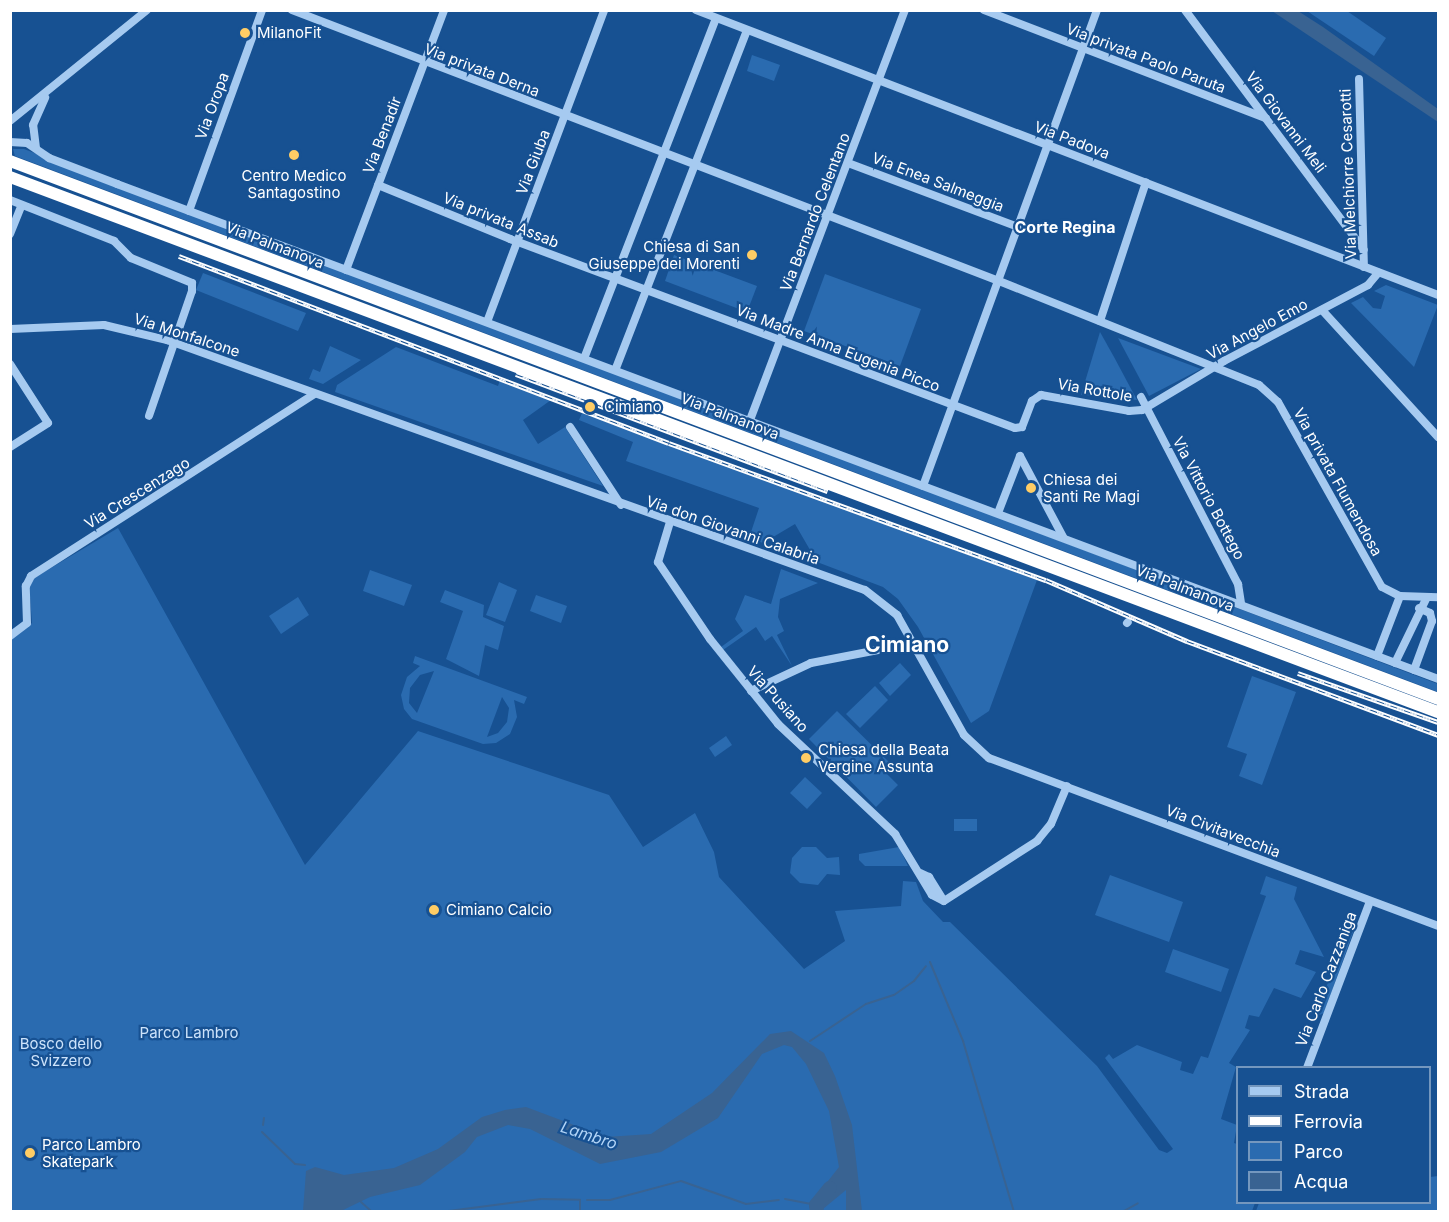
<!DOCTYPE html>
<style>
body{margin:0}
#map{position:relative;width:1449px;height:1222px;overflow:hidden;background:#175192;font-family:Inter,sans-serif}
div>[style]{position:absolute}
[style*='--x']{left:calc(var(--x)*1px);top:calc(var(--y)*1px);width:calc(var(--w)*1px);rotate:calc(var(--a)*1deg)}
.green>*{inset:0;background:#2a6bb0}
.water>*{inset:0;background:#396392}
.stream>*{height:2px;margin:-1px;padding:0 1px;transform-origin:1px;border-radius:1px;background:#396392}
.river>*{height:14px;margin:-7px;padding:0 7px;transform-origin:7px;border-radius:7px;background:#396392}
.minor>*{height:8px;margin:-4px;padding:0 4px;transform-origin:4px;border-radius:4px;background:#a6caf0}
.highway>*{height:12px;margin:-6px;padding:0 6px;transform-origin:6px;border-radius:6px;background:#fff}
.rail>*{height:4.5px;margin-top:-2.25px;transform-origin:0;background:repeating-linear-gradient(90deg,#175192 0 7px,#fff 0 14px);box-sizing:border-box;border-block:2px solid #fff}
.dots>*{width:16px;height:16px;translate:-50% -50%;box-sizing:border-box;border:3px solid #175192;border-radius:50%}
span{translate:-50% -50%;white-space:nowrap;text-align:center;line-height:1.15;-webkit-text-stroke:4.5px #175192;paint-order:stroke}
.poi-label{font-size:15px;color:#fff}
.left{translate:0 -50%;text-align:left}
.right{translate:-100% -50%;text-align:right}
.street-label{font-size:15px;color:#fff}
.park-label{font-size:15px;color:#cde3fb}
.neighbourhood-label{font-size:16px;color:#fff;font-weight:700}
.water-label{font-size:16px;color:#b2d4f7;font-style:italic}
.district-label{font-size:21px;color:#fff;font-weight:700}
.frame{position:absolute;inset:0;border:12px solid #fff;pointer-events:none}
.legend{position:absolute;left:1236px;top:1066px;width:195px;height:138px;box-sizing:border-box;background:#175192;border:2px solid #7497be;margin:0;padding:8px 10px;list-style:none;font-size:18px;color:#fff}
.legend li{display:flex;align-items:center;gap:12px;height:30px}
.legend b{width:30px;border:2px solid #7497be}
</style>
<div id="map">
<div class="green">
<div style="clip-path:polygon(1307px 11px,1347px 11px,1386px 38px,1374px 56px)"></div>
<div style="clip-path:polygon(752px 55px,780px 65px,774px 81px,747px 71px)"></div>
<div style="clip-path:polygon(13px 149px,24px 149px,1438px 684px,1438px 692px,15px 156px)"></div>
<div style="clip-path:polygon(674px 255px,757px 286px,747px 312px,665px 281px)"></div>
<div style="clip-path:polygon(203px 273px,306px 313px,298px 331px,196px 290px)"></div>
<div style="clip-path:polygon(825px 274px,921px 309px,900px 366px,804px 331px)"></div>
<div style="clip-path:polygon(1386px 285px,1438px 305px,1414px 367px,1351px 303px,1363px 297px,1373px 308px,1381px 309px,1385px 296px,1374px 291px)"></div>
<div style="clip-path:polygon(1100px 332px,1114px 357px,1137px 400px,1081px 395px)"></div>
<div style="clip-path:polygon(1118px 338px,1201px 369px,1149px 396px)"></div>
<div style="clip-path:polygon(330px 346px,361px 360px,323px 384px,309px 379px,313px 369px,320px 372px)"></div>
<div style="clip-path:polygon(396px 347px,498px 386px,500px 380px,551px 400px,523px 420px,538px 444px,565px 427px,603px 486px,335px 392px,337px 385px)"></div>
<div style="clip-path:polygon(582px 413px,1037px 580px,989px 711px,971px 723px,918px 627px,898px 599px,883px 587px,817px 562px,795px 524px,763px 543px,749px 538px,759px 508px,626px 461px,633px 442px,579px 420px)"></div>
<div style="clip-path:polygon(118px 528px,305px 865px,418px 731px,609px 795px,643px 847px,695px 813px,714px 852px,719px 877px,804px 969px,845px 941px,835px 911px,901px 906px,903px 881px,916px 882px,923px 901px,943px 922px,950px 922px,1097px 1066px,1159px 1150px,1167px 1153px,1173px 1149px,1105px 1058px,1109px 1054px,1113px 1059px,1137px 1045px,1182px 1062px,1180px 1070px,1193px 1074px,1201px 1056px,1208px 1058px,1266px 896px,1260px 894px,1266px 876px,1297px 887px,1294px 899px,1324px 957px,1300px 950px,1295px 964px,1316px 972px,1301px 998px,1274px 988px,1259px 1017px,1249px 1015px,1245px 1028px,1250px 1030px,1229px 1063px,1236px 1067px,1221px 1119px,1237px 1125px,1234px 1143px,1237px 1144px,1238px 1202px,1255px 1203px,1252px 1211px,11px 1211px,10px 640px,32px 623px,29px 584px,34px 578px)"></div>
<div style="clip-path:polygon(781px 569px,818px 583px,780px 599px,778px 617px,784px 631px,777px 635px,792px 666px,772px 636px,765px 641px,756px 627px,723px 650px,721px 647px,743px 631px,735px 619px,745px 595px,771px 604px)"></div>
<div style="clip-path:polygon(370px 570px,412px 585px,404px 606px,363px 591px)"></div>
<div style="clip-path:polygon(499px 582px,517px 590px,505px 622px,486px 615px)"></div>
<div style="clip-path:polygon(445px 590px,484px 605px,483px 617px,504px 626px,498px 650px,485px 645px,479px 676px,446px 659px,463px 611px,440px 602px)"></div>
<div style="clip-path:polygon(536px 595px,567px 606px,561px 623px,530px 611px)"></div>
<div style="clip-path:polygon(298px 597px,309px 615px,281px 634px,269px 616px)"></div>
<div style="clip-path:polygon(evenodd,415px 656px,527px 697px,524px 704px,514px 700px,517px 717px,510px 734px,496px 743px,483px 744px,412px 719px,404px 709px,401px 695px,407px 677px,420px 666px,413px 663px,415px 656px,434px 671px,417px 713px,409px 703px,410px 688px,420px 675px,434px 671px,415px 656px,502px 697px,509px 708px,507px 722px,498px 733px,487px 737px,502px 697px)"></div>
<div style="clip-path:polygon(900px 663px,911px 675px,890px 696px,879px 683px)"></div>
<div style="clip-path:polygon(1252px 676px,1296px 692px,1262px 785px,1239px 776px,1247px 754px,1227px 747px)"></div>
<div style="clip-path:polygon(875px 686px,888px 700px,860px 728px,846px 714px)"></div>
<div style="clip-path:polygon(837px 711px,891px 764px,884px 771px,898px 785px,876px 807px,809px 739px)"></div>
<div style="clip-path:polygon(726px 736px,732px 745px,715px 757px,709px 748px)"></div>
<div style="clip-path:polygon(805px 777px,822px 793px,807px 809px,790px 793px)"></div>
<div style="clip-path:polygon(954px 819px,977px 819px,977px 831px,954px 831px)"></div>
<div style="clip-path:polygon(802px 847px,816px 847px,827px 858px,839px 857px,840px 875px,827px 874px,818px 885px,800px 883px,790px 873px,792px 858px)"></div>
<div style="clip-path:polygon(899px 847px,908px 866px,865px 866px,859px 860px,859px 854px)"></div>
<div style="clip-path:polygon(1110px 875px,1183px 902px,1169px 942px,1095px 915px)"></div>
<div style="clip-path:polygon(1352px 926px,1355px 927px,1324px 1013px,1313px 1018px)"></div>
<div style="clip-path:polygon(1173px 949px,1229px 969px,1221px 992px,1165px 972px)"></div>
<div style="clip-path:polygon(1438px 1176px,1438px 1211px,1256px 1211px,1259px 1203px,1430px 1202px,1430px 1177px)"></div>
</div>
<div class="water">
<div style="clip-path:polygon(1272px 11px,1298px 11px,1323px 27px,1438px 109px,1438px 122px)"></div>
<div style="clip-path:polygon(791px 1031px,824px 1053px,835px 1076px,852px 1125px,862px 1211px,846px 1211px,846px 1190px,823px 1209px,817px 1195px,839px 1167px,829px 1111px,806px 1064px,792px 1047px,784px 1045px,762px 1054px,718px 1118px,661px 1152px,600px 1164px,530px 1129px,508px 1125px,477px 1137px,465px 1152px,420px 1185px,370px 1197px,341px 1211px,303px 1211px,306px 1171px,315px 1167px,344px 1175px,394px 1168px,438px 1149px,482px 1117px,505px 1110px,526px 1107px,606px 1137px,651px 1134px,712px 1093px,770px 1034px)"></div>
</div>
<div class="stream">
<div style="--x:930;--y:962;--w:86;--a:67.3"></div>
<div style="--x:963;--y:1041;--w:178;--a:73.4"></div>
<div style="--x:810;--y:1041;--w:67;--a:-33.5"></div>
<div style="--x:866;--y:1004;--w:29;--a:-18"></div>
<div style="--x:894;--y:995;--w:24;--a:-35"></div>
<div style="--x:914;--y:981;--w:19;--a:-51"></div>
<div style="--x:263;--y:1125;--w:7;--a:-82"></div>
<div style="--x:262;--y:1132;--w:46;--a:44.1"></div>
<div style="--x:295;--y:1164;--w:10;--a:6"></div>
<div style="--x:785;--y:1199;--w:32;--a:11"></div>
<div style="--x:587;--y:1200;--w:23;--a:0"></div>
<div style="--x:610;--y:1200;--w:73;--a:-15"></div>
<div style="--x:681;--y:1181;--w:69;--a:19.5"></div>
<div style="--x:746;--y:1204;--w:33;--a:-7"></div>
<div style="--x:361;--y:1202;--w:15;--a:42"></div>
<div style="--x:441;--y:1212;--w:101;--a:-7.4"></div>
<div style="--x:541;--y:1199;--w:39;--a:1"></div>
<div style="--x:580;--y:1200;--w:12;--a:90"></div>
<div style="--x:1122;--y:1212;--w:18;--a:-29"></div>
</div>
<div class="river">
<div style="--x:817;--y:1212;--w:7;--a:-98"></div>
<div style="--x:816;--y:1205;--w:22;--a:-51"></div>
</div>
<div class="minor">
<div style="--x:292;--y:10;--w:757;--a:20.97"></div>
<div style="--x:999;--y:281;--w:280;--a:21.8"></div>
<div style="--x:1259;--y:385;--w:25;--a:42"></div>
<div style="--x:1278;--y:402;--w:212;--a:60.7"></div>
<div style="--x:1382;--y:587;--w:20;--a:27"></div>
<div style="--x:1400;--y:596;--w:38;--a:2"></div>
<div style="--x:696;--y:10;--w:795;--a:21.01"></div>
<div style="--x:984;--y:10;--w:302;--a:21"></div>
<div style="--x:1185;--y:10;--w:299;--a:53.3"></div>
<div style="--x:1359;--y:79;--w:188;--a:88.5"></div>
<div style="--x:10;--y:121;--w:176;--a:-39"></div>
<div style="--x:10;--y:142;--w:17;--a:3"></div>
<div style="--x:27;--y:143;--w:27;--a:34"></div>
<div style="--x:49;--y:158;--w:73;--a:20.9"></div>
<div style="--x:117;--y:184;--w:1411;--a:20.54"></div>
<div style="--x:36;--y:148;--w:23;--a:-97"></div>
<div style="--x:33;--y:125;--w:30;--a:-66"></div>
<div style="--x:848;--y:163;--w:182;--a:20.6"></div>
<div style="--x:378;--y:185;--w:143;--a:22.2"></div>
<div style="--x:510;--y:239;--w:539;--a:20.52"></div>
<div style="--x:1015;--y:428;--w:7;--a:-8"></div>
<div style="--x:1022;--y:427;--w:28;--a:-69"></div>
<div style="--x:1032;--y:401;--w:11;--a:-34"></div>
<div style="--x:1041;--y:395;--w:89;--a:10.3"></div>
<div style="--x:1129;--y:411;--w:13;--a:-4"></div>
<div style="--x:1142;--y:410;--w:96;--a:-30.9"></div>
<div style="--x:1224;--y:361;--w:163;--a:-27.8"></div>
<div style="--x:1368;--y:285;--w:16;--a:-50"></div>
<div style="--x:10;--y:200;--w:112;--a:21.5"></div>
<div style="--x:114;--y:241;--w:24;--a:45"></div>
<div style="--x:131;--y:258;--w:66;--a:22.3"></div>
<div style="--x:192;--y:283;--w:8;--a:90"></div>
<div style="--x:192;--y:291;--w:132;--a:109"></div>
<div style="--x:189;--y:211;--w:214;--a:-70"></div>
<div style="--x:10;--y:234;--w:31;--a:-68"></div>
<div style="--x:346;--y:270;--w:278;--a:-69.3"></div>
<div style="--x:1322;--y:310;--w:172;--a:47.6"></div>
<div style="--x:1100;--y:321;--w:146;--a:-71.7"></div>
<div style="--x:487;--y:322;--w:333;--a:-69.4"></div>
<div style="--x:10;--y:329;--w:94;--a:-2.4"></div>
<div style="--x:104;--y:325;--w:65;--a:13.4"></div>
<div style="--x:167;--y:340;--w:741;--a:19.71"></div>
<div style="--x:865;--y:590;--w:41;--a:38"></div>
<div style="--x:897;--y:615;--w:137;--a:60.8"></div>
<div style="--x:964;--y:735;--w:34;--a:43"></div>
<div style="--x:989;--y:758;--w:479;--a:20.5"></div>
<div style="--x:585;--y:356;--w:362;--a:-68.8"></div>
<div style="--x:10;--y:364;--w:70;--a:57.2"></div>
<div style="--x:48;--y:423;--w:45;--a:147.7"></div>
<div style="--x:616;--y:368;--w:362;--a:-68.8"></div>
<div style="--x:1141;--y:397;--w:211;--a:62.6"></div>
<div style="--x:1238;--y:584;--w:19;--a:81"></div>
<div style="--x:750;--y:420;--w:438;--a:-69.3"></div>
<div style="--x:570;--y:427;--w:93;--a:56.8"></div>
<div style="--x:923;--y:486;--w:507;--a:-69.92"></div>
<div style="--x:998;--y:513;--w:61;--a:-68.9"></div>
<div style="--x:1020;--y:456;--w:92;--a:62"></div>
<div style="--x:670;--y:522;--w:42;--a:106.7"></div>
<div style="--x:658;--y:562;--w:93;--a:56"></div>
<div style="--x:710;--y:639;--w:109;--a:51.3"></div>
<div style="--x:778;--y:724;--w:161;--a:43.2"></div>
<div style="--x:895;--y:834;--w:71;--a:58.8"></div>
<div style="--x:932;--y:895;--w:13;--a:27"></div>
<div style="--x:1127;--y:623;--w:1;--a:-45"></div>
<div style="--x:10;--y:636;--w:21;--a:-37"></div>
<div style="--x:27;--y:623;--w:37;--a:-92"></div>
<div style="--x:26;--y:586;--w:11;--a:-63"></div>
<div style="--x:31;--y:576;--w:337;--a:-32.7"></div>
<div style="--x:1377;--y:656;--w:64;--a:-69"></div>
<div style="--x:1395;--y:663;--w:73;--a:-64.1"></div>
<div style="--x:1414;--y:670;--w:52;--a:-69.8"></div>
<div style="--x:1432;--y:621;--w:8;--a:-104"></div>
<div style="--x:1430;--y:613;--w:12;--a:-156"></div>
<div style="--x:751;--y:691;--w:66;--a:-25"></div>
<div style="--x:811;--y:663;--w:105;--a:-11"></div>
<div style="--x:920;--y:873;--w:10;--a:24"></div>
<div style="--x:929;--y:877;--w:28;--a:58"></div>
<div style="--x:944;--y:901;--w:111;--a:-32.8"></div>
<div style="--x:1037;--y:841;--w:22;--a:-51"></div>
<div style="--x:1051;--y:824;--w:41;--a:-67.2"></div>
<div style="--x:1307;--y:1068;--w:178;--a:-69.3"></div>
</div>
<div class="highway">
<div style="--x:10;--y:161;--w:1526;--a:20.64"></div>
<div style="--x:10;--y:177;--w:1525;--a:20.54"></div>
</div>
<div class="rail">
<div style="--x:179;--y:256;--w:524;--a:20.89"></div>
<div style="--x:669;--y:443;--w:401;--a:20"></div>
<div style="--x:1046;--y:580;--w:154;--a:23.4"></div>
<div style="--x:1187;--y:641;--w:268;--a:20.5"></div>
<div style="--x:516;--y:374;--w:333;--a:20.6"></div>
<div style="--x:1298;--y:673;--w:148;--a:19.3"></div>
</div>
<div class="dots">
<div style="left:245px;top:33px;background:#ffcd65"></div>
<div style="left:294px;top:155px;background:#ffcd65"></div>
<div style="left:752px;top:255px;background:#ffcd65"></div>
<div style="left:590px;top:407px;background:#ffcd65"></div>
<div style="left:1031px;top:488px;background:#ffcd65"></div>
<div style="left:806px;top:758px;background:#ffcd65"></div>
<div style="left:434px;top:910px;background:#ffcd65"></div>
<div style="left:30px;top:1153px;background:#ffcd65"></div>
</div>
<div class="poi-label">
<span class="left" style="left:257px;top:33px">MilanoFit</span>
<span style="left:294px;top:184px">Centro Medico<br>Santagostino</span>
<span class="right" style="left:740px;top:255px">Chiesa di San<br>Giuseppe dei Morenti</span>
<span class="left" style="left:604px;top:407px">Cimiano</span>
<span class="left" style="left:1043px;top:488px">Chiesa dei<br>Santi Re Magi</span>
<span class="left" style="left:818px;top:758px">Chiesa della Beata<br>Vergine Assunta</span>
<span class="left" style="left:446px;top:910px">Cimiano Calcio</span>
<span class="left" style="left:42px;top:1153px">Parco Lambro<br>Skatepark</span>
</div>
<div class="street-label">
<span style="left:1146px;top:58px;rotate:21deg">Via privata Paolo Paruta</span>
<span style="left:482px;top:70px;rotate:21deg">Via privata Derna</span>
<span style="left:212px;top:106px;rotate:-70deg">Via Oropa</span>
<span style="left:1286px;top:122px;rotate:53deg">Via Giovanni Meli</span>
<span style="left:382px;top:135px;rotate:-69deg">Via Benadir</span>
<span style="left:1072px;top:140px;rotate:21deg">Via Padova</span>
<span style="left:533px;top:162px;rotate:-69deg">Via Giuba</span>
<span style="left:1348px;top:174px;rotate:-92deg">Via Melchiorre Cesarotti</span>
<span style="left:938px;top:182px;rotate:21deg">Via Enea Salmeggia</span>
<span style="left:815px;top:212px;rotate:-69deg">Via Bernardo Celentano</span>
<span style="left:501px;top:220px;rotate:22deg">Via privata Assab</span>
<span style="left:275px;top:245px;rotate:21deg">Via Palmanova</span>
<span style="left:1257px;top:329px;rotate:-28deg">Via Angelo Emo</span>
<span style="left:187px;top:335px;rotate:18deg">Via Monfalcone</span>
<span style="left:838px;top:348px;rotate:21deg">Via Madre Anna Eugenia Picco</span>
<span style="left:1095px;top:390px;rotate:10deg">Via Rottole</span>
<span style="left:730px;top:416px;rotate:21deg">Via Palmanova</span>
<span style="left:1338px;top:482px;rotate:61deg">Via privata Flumendosa</span>
<span style="left:137px;top:493px;rotate:-32deg">Via Crescenzago</span>
<span style="left:1209px;top:498px;rotate:62deg">Via Vittorio Bottego</span>
<span style="left:733px;top:530px;rotate:19deg">Via don Giovanni Calabria</span>
<span style="left:1185px;top:588px;rotate:21deg">Via Palmanova</span>
<span style="left:778px;top:699px;rotate:48deg">Via Pusiano</span>
<span style="left:1223px;top:831px;rotate:21deg">Via Civitavecchia</span>
<span style="left:1326px;top:979px;rotate:-69deg">Via Carlo Cazzaniga</span>
</div>
<div class="park-label">
<span style="left:189px;top:1033px">Parco Lambro</span>
<span style="left:61px;top:1052px">Bosco dello<br>Svizzero</span>
</div>
<div class="neighbourhood-label">
<span style="left:1065px;top:227px">Corte Regina</span>
</div>
<div class="water-label">
<span style="left:589px;top:1135px;rotate:18deg">Lambro</span>
</div>
<div class="district-label">
<span style="left:907px;top:645px">Cimiano</span>
</div>
<div class="frame"></div>
<ul class="legend">
<li><b style="height:8px;background:#a6caf0"></b>Strada</li>
<li><b style="height:8px;background:#fff"></b>Ferrovia</li>
<li><b style="height:16px;background:#2a6bb0"></b>Parco</li>
<li><b style="height:16px;background:#396392"></b>Acqua</li>
</ul>
</div>
